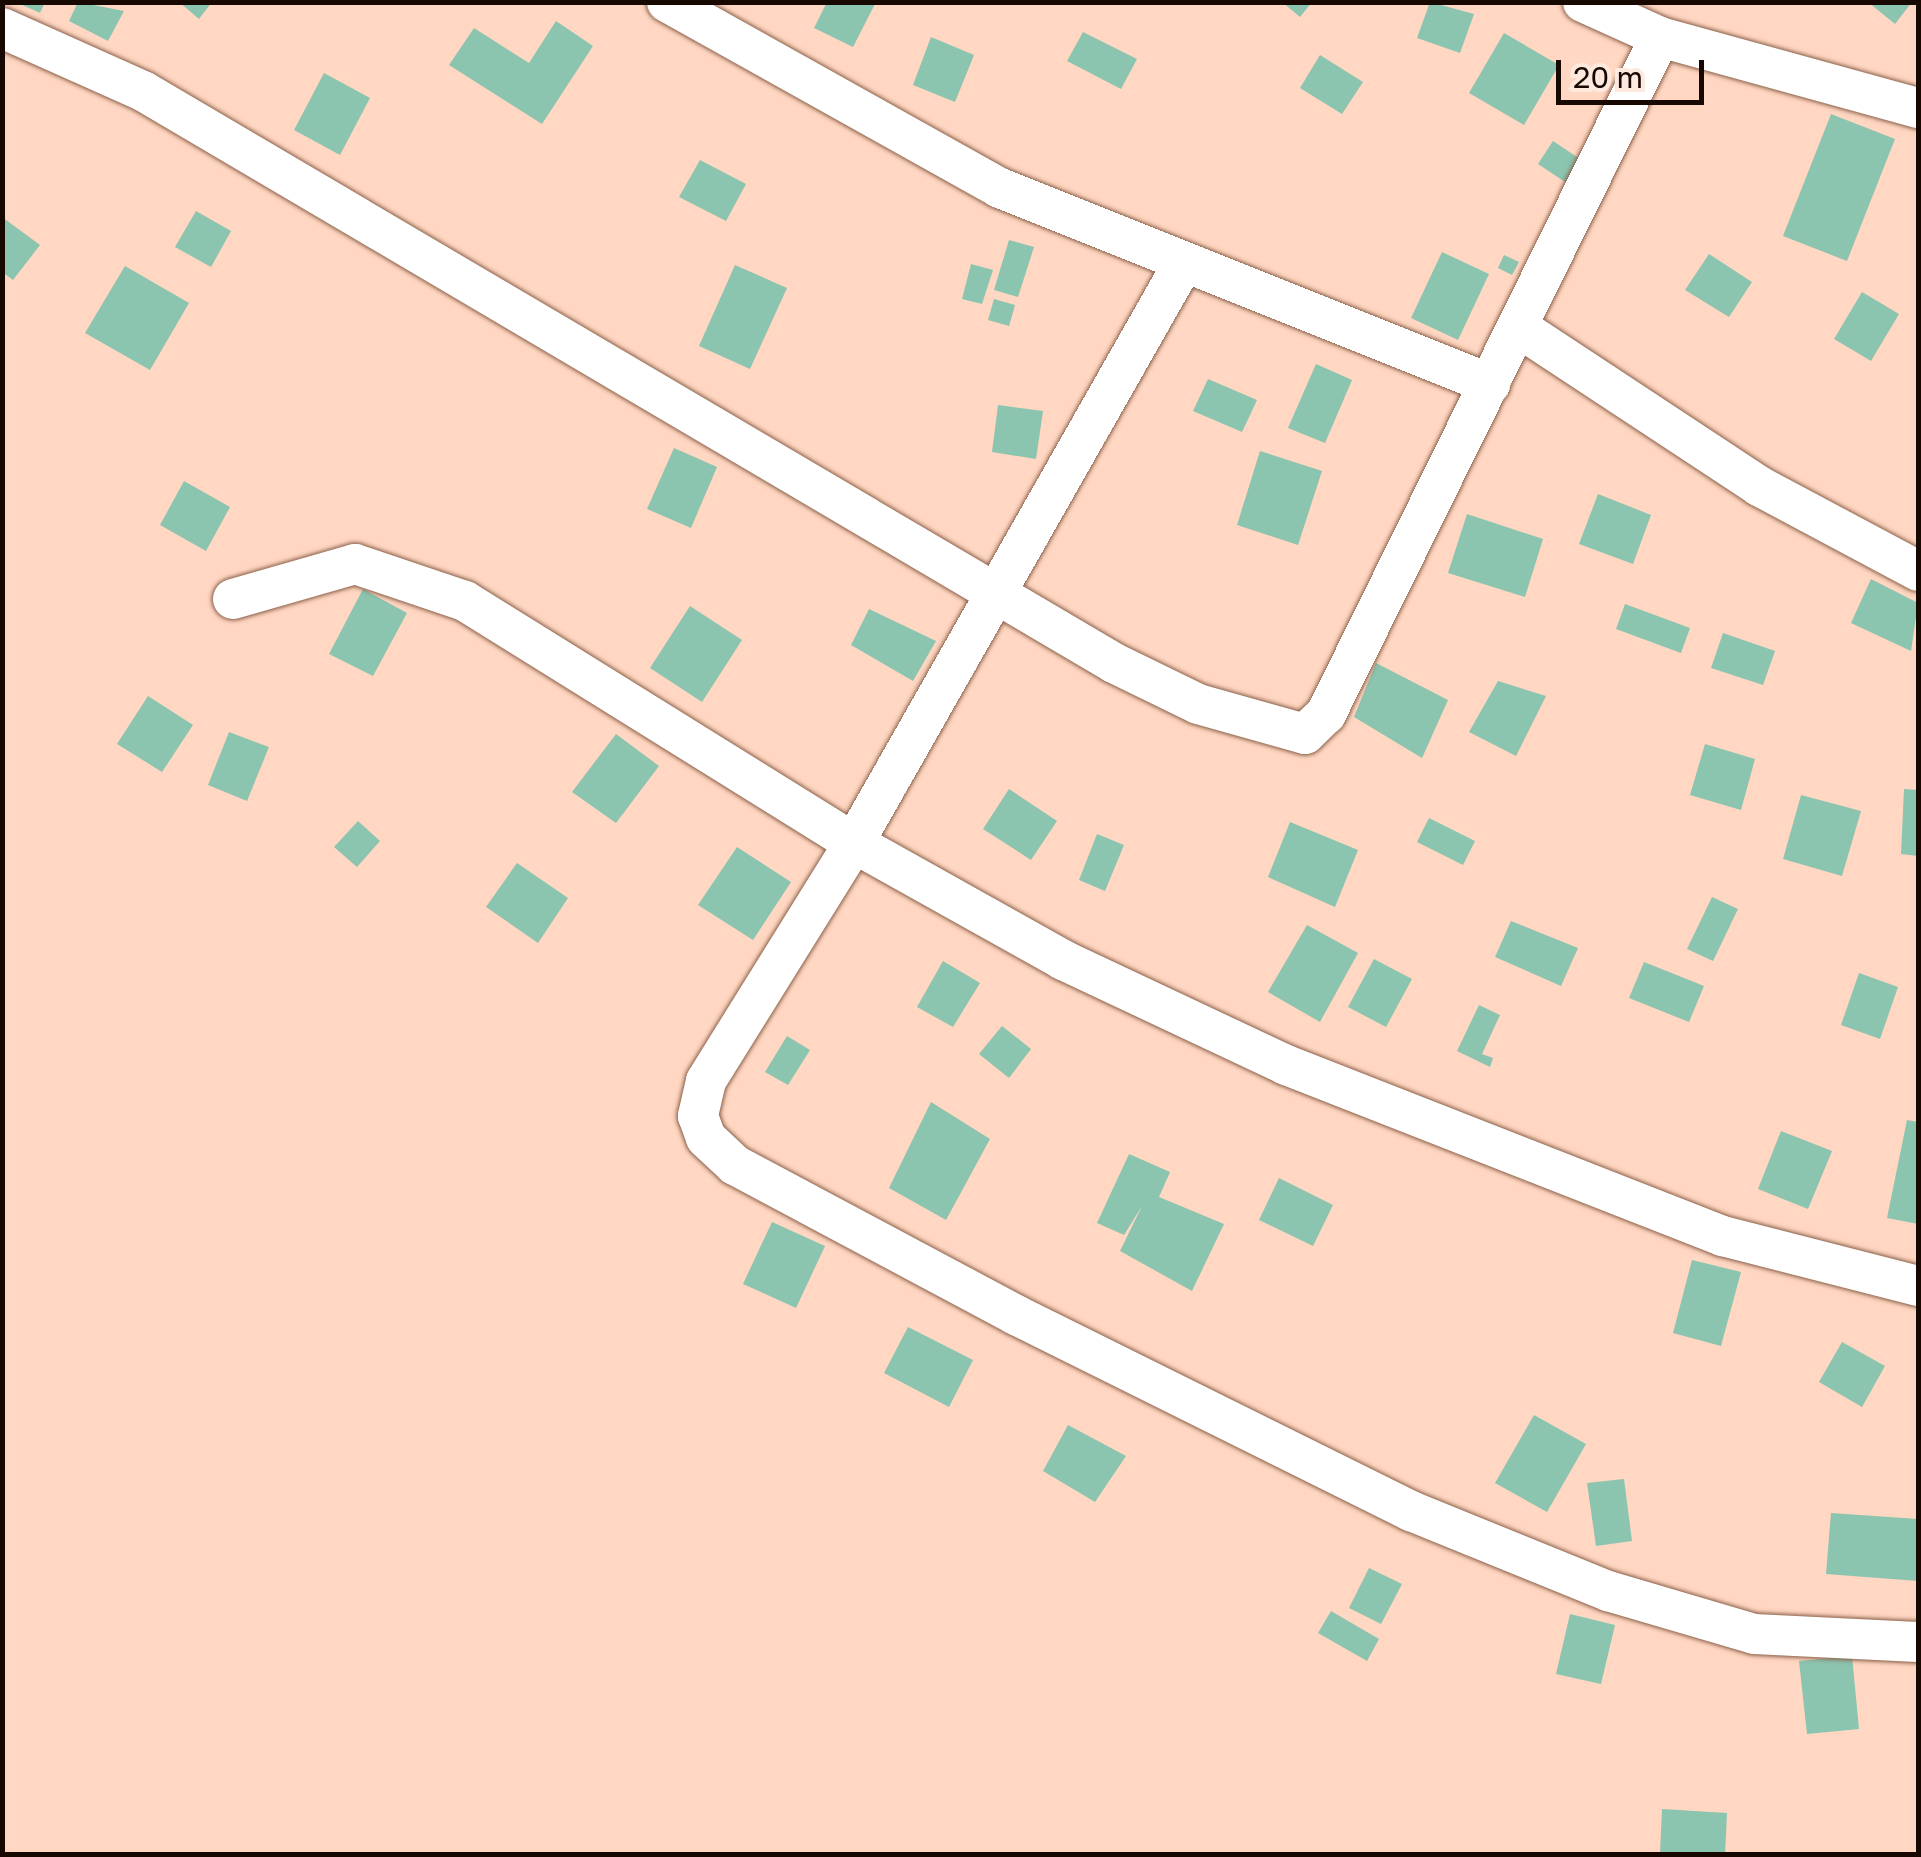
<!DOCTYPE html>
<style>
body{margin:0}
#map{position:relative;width:1921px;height:1857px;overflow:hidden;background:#ffd7c2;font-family:"Golos Text",sans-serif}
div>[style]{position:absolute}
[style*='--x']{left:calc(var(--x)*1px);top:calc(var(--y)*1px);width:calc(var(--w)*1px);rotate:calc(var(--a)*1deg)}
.building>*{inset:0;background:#8bc4af}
.roads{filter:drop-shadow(0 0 2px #8b6049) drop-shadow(0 0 2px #8b6049)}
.minor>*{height:40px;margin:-20px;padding:0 20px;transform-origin:20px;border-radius:20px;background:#fff}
span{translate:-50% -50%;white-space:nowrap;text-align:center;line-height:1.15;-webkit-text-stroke:8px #fde9de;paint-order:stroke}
.frame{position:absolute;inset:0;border:5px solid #180802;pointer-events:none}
.scale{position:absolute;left:1556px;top:60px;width:148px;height:45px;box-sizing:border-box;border:5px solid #180802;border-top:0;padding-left:12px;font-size:30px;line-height:35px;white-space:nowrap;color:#180802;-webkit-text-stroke:8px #fde9de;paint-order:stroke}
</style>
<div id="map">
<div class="building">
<div style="clip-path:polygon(16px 2px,45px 2px,40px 13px)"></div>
<div style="clip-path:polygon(78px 2px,124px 11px,108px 41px,69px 21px)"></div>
<div style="clip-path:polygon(179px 2px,212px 2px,199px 19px)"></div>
<div style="clip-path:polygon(827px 2px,876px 2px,853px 47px,814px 28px)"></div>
<div style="clip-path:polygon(1282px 2px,1312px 2px,1300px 17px)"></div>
<div style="clip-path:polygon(1430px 2px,1474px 14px,1460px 53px,1417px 38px)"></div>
<div style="clip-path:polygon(1868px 2px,1912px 2px,1895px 24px)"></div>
<div style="clip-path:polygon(556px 21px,593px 46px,542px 124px,449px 65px,474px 28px,529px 63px)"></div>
<div style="clip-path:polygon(1083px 32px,1137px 59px,1121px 89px,1067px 61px)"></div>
<div style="clip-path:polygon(1504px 33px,1559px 65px,1524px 125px,1469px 93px)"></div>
<div style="clip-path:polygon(931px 37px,974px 55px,955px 102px,913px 85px)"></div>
<div style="clip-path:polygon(1320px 55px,1363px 82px,1342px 114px,1300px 88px)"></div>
<div style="clip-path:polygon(324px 73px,370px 98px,340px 155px,294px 130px)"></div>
<div style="clip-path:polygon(1831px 114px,1895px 139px,1847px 261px,1783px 236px)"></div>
<div style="clip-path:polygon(1553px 141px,1583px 161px,1568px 184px,1538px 164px)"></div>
<div style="clip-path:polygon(700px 160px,746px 184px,726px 221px,679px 197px)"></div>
<div style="clip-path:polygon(196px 211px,231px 231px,211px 267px,175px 247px)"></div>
<div style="clip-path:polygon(2px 217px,40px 245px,13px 280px,2px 272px)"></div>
<div style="clip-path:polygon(1009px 240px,1034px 247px,1018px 297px,994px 290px)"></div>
<div style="clip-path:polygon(1442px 252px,1489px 274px,1458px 340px,1411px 318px)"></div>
<div style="clip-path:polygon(1709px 254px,1752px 282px,1729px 317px,1685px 290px)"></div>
<div style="clip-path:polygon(1504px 255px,1519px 262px,1512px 275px,1498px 268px)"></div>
<div style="clip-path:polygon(971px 264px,993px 270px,982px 304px,962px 299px)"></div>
<div style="clip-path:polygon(735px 265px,787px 288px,750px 369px,699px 346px)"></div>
<div style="clip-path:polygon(125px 266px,189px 303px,150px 370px,85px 333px)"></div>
<div style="clip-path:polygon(1862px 292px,1899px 314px,1871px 361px,1834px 339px)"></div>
<div style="clip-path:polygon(994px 299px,1015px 305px,1009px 326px,988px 320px)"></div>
<div style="clip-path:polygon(1316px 364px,1352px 380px,1325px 443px,1288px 428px)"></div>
<div style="clip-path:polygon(1208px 379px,1257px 400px,1242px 432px,1193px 411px)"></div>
<div style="clip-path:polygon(998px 405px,1043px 411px,1036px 459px,992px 452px)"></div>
<div style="clip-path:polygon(674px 448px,717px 467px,691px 528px,647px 509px)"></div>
<div style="clip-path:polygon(1260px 451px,1322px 471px,1298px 545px,1237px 525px)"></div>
<div style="clip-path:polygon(184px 481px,230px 507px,206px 551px,160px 525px)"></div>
<div style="clip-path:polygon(1598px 494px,1651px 515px,1633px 564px,1579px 544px)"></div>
<div style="clip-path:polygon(1467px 514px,1543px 539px,1525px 597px,1448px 573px)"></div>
<div style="clip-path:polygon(1871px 579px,1918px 603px,1911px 651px,1851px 623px)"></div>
<div style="clip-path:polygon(363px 589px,407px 613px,373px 676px,329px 654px)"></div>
<div style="clip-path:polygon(1625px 604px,1690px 628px,1681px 653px,1616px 629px)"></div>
<div style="clip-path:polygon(690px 606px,742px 640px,702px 702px,650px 668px)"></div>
<div style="clip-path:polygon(869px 609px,936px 641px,913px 681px,851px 645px)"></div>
<div style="clip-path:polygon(1723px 633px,1775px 651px,1763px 685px,1711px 668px)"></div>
<div style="clip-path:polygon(1376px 663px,1448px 700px,1422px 758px,1354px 717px)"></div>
<div style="clip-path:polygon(1498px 681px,1546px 696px,1516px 756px,1469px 732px)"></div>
<div style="clip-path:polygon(148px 696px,193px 725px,162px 772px,117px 744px)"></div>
<div style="clip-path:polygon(229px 732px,269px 747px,247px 801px,208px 785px)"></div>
<div style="clip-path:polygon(616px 734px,659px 766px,616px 823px,572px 792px)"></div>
<div style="clip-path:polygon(1705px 744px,1755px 759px,1741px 810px,1690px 795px)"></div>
<div style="clip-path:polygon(1009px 789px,1057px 821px,1031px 860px,983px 829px)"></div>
<div style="clip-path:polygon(1904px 789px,1918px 790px,1918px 856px,1901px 854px)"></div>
<div style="clip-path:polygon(1801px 795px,1861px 811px,1842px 876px,1783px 859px)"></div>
<div style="clip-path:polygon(1429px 818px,1475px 841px,1463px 865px,1417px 842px)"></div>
<div style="clip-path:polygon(358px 821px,380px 841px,357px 867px,334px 847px)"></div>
<div style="clip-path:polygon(1290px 822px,1358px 850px,1335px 907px,1268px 877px)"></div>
<div style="clip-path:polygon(1097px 834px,1124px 845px,1105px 891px,1079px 880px)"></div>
<div style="clip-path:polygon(737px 847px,791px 882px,753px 940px,698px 905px)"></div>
<div style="clip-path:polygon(517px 863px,568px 898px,538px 943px,486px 907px)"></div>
<div style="clip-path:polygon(1712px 897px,1738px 909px,1713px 961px,1687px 949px)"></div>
<div style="clip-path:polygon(1511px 921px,1578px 948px,1561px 986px,1495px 957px)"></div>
<div style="clip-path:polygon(1307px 925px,1358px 953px,1320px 1022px,1268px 992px)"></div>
<div style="clip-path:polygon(1374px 959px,1412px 979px,1386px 1027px,1348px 1007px)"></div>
<div style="clip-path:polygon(943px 961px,980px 983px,953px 1027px,917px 1007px)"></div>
<div style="clip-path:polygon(1644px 962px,1704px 986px,1689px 1022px,1629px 998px)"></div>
<div style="clip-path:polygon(1859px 973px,1898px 987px,1880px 1039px,1841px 1025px)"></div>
<div style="clip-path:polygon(1479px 1005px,1500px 1015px,1482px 1054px,1493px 1058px,1490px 1067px,1457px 1051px)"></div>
<div style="clip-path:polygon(1002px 1026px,1031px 1049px,1009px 1078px,979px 1054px)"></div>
<div style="clip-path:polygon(787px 1036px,810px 1050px,788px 1085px,765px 1072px)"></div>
<div style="clip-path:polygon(931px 1102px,990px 1139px,946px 1220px,889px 1188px)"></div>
<div style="clip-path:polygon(1907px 1120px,1918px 1122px,1918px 1224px,1887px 1218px)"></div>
<div style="clip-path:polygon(1781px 1131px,1832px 1151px,1808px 1209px,1758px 1189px)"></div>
<div style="clip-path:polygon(1129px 1154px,1170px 1172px,1159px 1197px,1224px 1224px,1192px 1291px,1120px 1251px,1142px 1206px,1124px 1235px,1097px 1223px)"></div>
<div style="clip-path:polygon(1279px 1178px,1333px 1205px,1313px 1246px,1259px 1220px)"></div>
<div style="clip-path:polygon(772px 1222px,825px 1246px,796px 1308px,743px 1284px)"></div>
<div style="clip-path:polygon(1692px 1260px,1741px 1272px,1721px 1346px,1673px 1333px)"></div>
<div style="clip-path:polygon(908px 1327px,973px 1360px,949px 1407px,884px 1373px)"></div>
<div style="clip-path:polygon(1842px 1342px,1885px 1366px,1862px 1407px,1819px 1382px)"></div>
<div style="clip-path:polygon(1534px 1415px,1586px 1444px,1547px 1512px,1495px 1483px)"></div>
<div style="clip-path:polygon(1068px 1425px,1126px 1456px,1095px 1502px,1043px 1471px)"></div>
<div style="clip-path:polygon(1624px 1479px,1632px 1541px,1596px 1546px,1587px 1483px)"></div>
<div style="clip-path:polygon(1831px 1513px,1918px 1519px,1918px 1581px,1826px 1574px)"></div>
<div style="clip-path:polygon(1369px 1568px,1402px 1584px,1381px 1624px,1349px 1608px)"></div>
<div style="clip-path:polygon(1331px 1611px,1379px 1639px,1367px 1661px,1318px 1633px)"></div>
<div style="clip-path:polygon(1570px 1614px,1615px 1625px,1601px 1684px,1556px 1674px)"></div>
<div style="clip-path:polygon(1852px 1656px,1859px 1729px,1807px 1734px,1799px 1661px)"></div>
<div style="clip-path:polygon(1662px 1809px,1727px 1813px,1725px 1854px,1660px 1854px)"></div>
</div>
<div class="roads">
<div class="minor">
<div style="--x:667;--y:2;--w:381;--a:29.2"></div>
<div style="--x:1000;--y:188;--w:528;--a:21.8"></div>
<div style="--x:1583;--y:2;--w:85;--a:24.4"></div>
<div style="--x:1660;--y:37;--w:268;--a:15.4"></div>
<div style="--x:2;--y:28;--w:154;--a:24.1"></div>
<div style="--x:143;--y:91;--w:1127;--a:30.5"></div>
<div style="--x:1114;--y:663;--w:93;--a:26"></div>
<div style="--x:1198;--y:704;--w:111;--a:15.7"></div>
<div style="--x:1305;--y:734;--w:29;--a:-44"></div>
<div style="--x:1326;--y:714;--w:755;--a:-63.74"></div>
<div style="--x:1184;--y:262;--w:668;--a:119.6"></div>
<div style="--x:854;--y:843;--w:280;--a:121.9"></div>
<div style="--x:706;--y:1081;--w:36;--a:103"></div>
<div style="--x:698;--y:1116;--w:23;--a:70"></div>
<div style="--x:706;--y:1138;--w:40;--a:43"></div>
<div style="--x:735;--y:1165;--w:319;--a:28.1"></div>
<div style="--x:1016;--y:1315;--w:441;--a:26.4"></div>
<div style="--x:1411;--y:1511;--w:213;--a:22.1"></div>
<div style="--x:1608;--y:1591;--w:152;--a:16.4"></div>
<div style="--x:1754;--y:1634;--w:164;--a:2.8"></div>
<div style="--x:1521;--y:329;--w:285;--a:33.4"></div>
<div style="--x:1759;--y:486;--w:180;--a:28.1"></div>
<div style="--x:233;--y:599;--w:127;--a:-16"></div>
<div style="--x:355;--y:564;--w:116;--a:18.6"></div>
<div style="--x:465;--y:601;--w:458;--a:31.9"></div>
<div style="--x:854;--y:843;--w:240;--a:29.2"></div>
<div style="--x:1063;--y:960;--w:246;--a:25.2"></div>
<div style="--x:1286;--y:1065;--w:469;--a:21.4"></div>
<div style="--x:1723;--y:1236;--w:201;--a:14.4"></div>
</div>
</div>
<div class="frame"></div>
<div class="scale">20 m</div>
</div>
